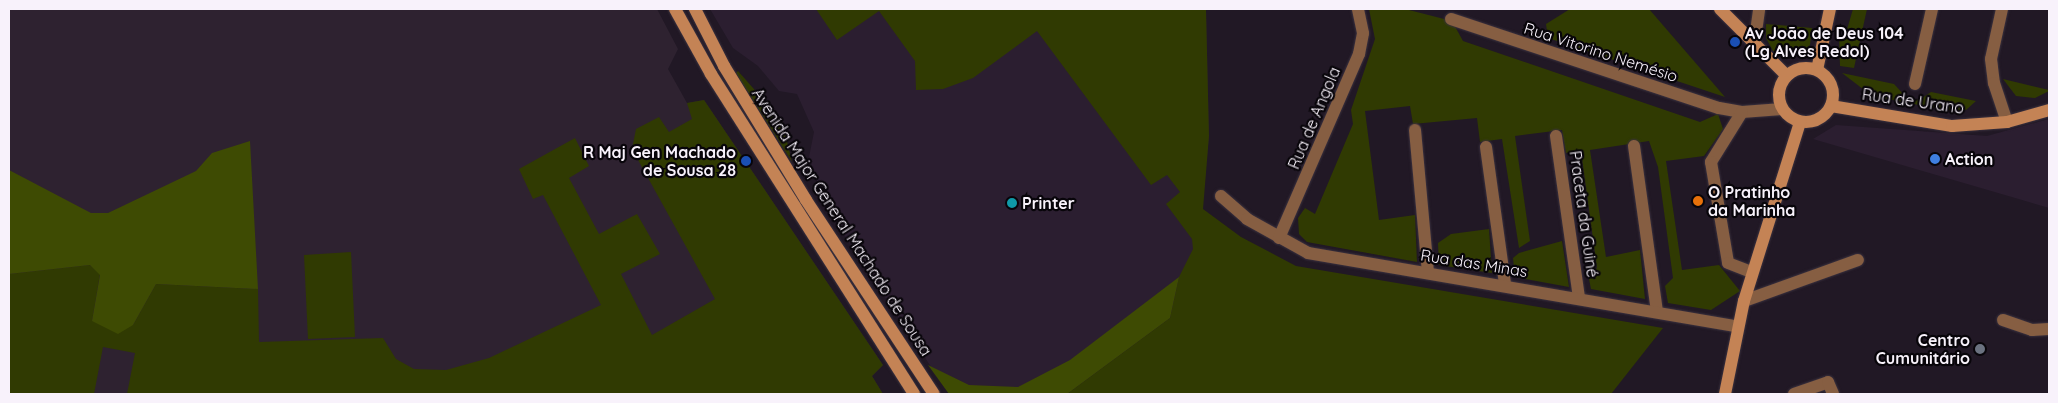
<!DOCTYPE html>
<meta charset="utf-8">
<style>
body{margin:0}
#map{position:relative;width:2058px;height:403px;overflow:hidden;background:#211825;font-family:Quicksand,sans-serif}
div>[style]{position:absolute}
[style*='--x']{left:calc(var(--x)*1px);top:calc(var(--y)*1px);width:calc(var(--w)*1px);rotate:calc(var(--a)*1deg)}
.built>*{inset:0;background:#2b1e30}
.industrial>*{inset:0;background:#2e2230}
.green>*{inset:0;background:#303a02}
.forest>*{inset:0;background:#3e4b03}
.roads{filter:drop-shadow(0 0 1px #3b323f) drop-shadow(0 0 1px #3b323f)}
.street>*{height:12px;margin:-6px;padding:0 6px;transform-origin:6px;border-radius:6px;background:#865e42}
.secondary>*{height:12px;margin:-6px;padding:0 6px;transform-origin:6px;border-radius:6px;background:#c48355}
.secondary>.ring{margin:-6px;padding:0;box-sizing:content-box;background:none;border:12px solid #c48355;border-radius:50%}
.dots>*{width:14px;height:14px;translate:-50% -50%;box-sizing:border-box;border:2px solid #08050a;border-radius:50%}
span{translate:-50% -50%;white-space:nowrap;text-align:center;line-height:1.15;-webkit-text-stroke:4.5px #08050a;paint-order:stroke}
.poi-label{font-size:16px;color:#f8f2fb;font-weight:700}
.left{translate:0 -50%;text-align:left}
.right{translate:-100% -50%;text-align:right}
.street-label{font-size:16px;color:#f8f2fb}
.frame{position:absolute;inset:0;border:10px solid #f8f2fb;pointer-events:none}
</style>
<div id="map">
<div class="built">
<div style="clip-path:polygon(710px 9px,1206px 9px,1209px 136px,1198px 256px,1170px 318px,1067px 394px,949px 394px,846px 238px,821px 193px,809px 157px,814px 132px,797px 94px,779px 91px,758px 66px,733px 48px)"></div>
<div style="clip-path:polygon(2049px 119px,2049px 208px,1813px 139px,1836px 125px,1987px 136px)"></div>
</div>
<div class="industrial">
<div style="clip-path:polygon(9px 9px,657px 9px,678px 49px,668px 69px,687px 103px,704px 100px,883px 365px,872px 376px,883px 394px,9px 394px)"></div>
</div>
<div class="green">
<div style="clip-path:polygon(816px 9px,1206px 9px,1209px 136px,1203px 209px,1241px 237px,1296px 266px,1663px 328px,1611px 394px,1067px 394px,1170px 318px,1179px 277px,1193px 249px,1192px 239px,1166px 204px,1180px 192px,1167px 175px,1151px 185px,1037px 31px,973px 78px,943px 89px,916px 90px,915px 61px,879px 11px,837px 40px)"></div>
<div style="clip-path:polygon(1369px 9px,1405px 9px,1452px 21px,1463px 41px,1700px 122px,1718px 114px,1723px 129px,1704px 156px,1666px 161px,1682px 270px,1719px 265px,1740px 291px,1711px 310px,1668px 303px,1665px 286px,1673px 278px,1658px 167px,1649px 141px,1590px 150px,1606px 257px,1640px 250px,1645px 299px,1591px 289px,1588px 274px,1597px 268px,1581px 151px,1566px 153px,1562px 130px,1515px 136px,1530px 241px,1519px 248px,1502px 139px,1480px 142px,1477px 118px,1413px 124px,1410px 106px,1365px 111px,1379px 220px,1415px 215px,1417px 262px,1307px 242px,1299px 234px,1298px 218px,1305px 208px,1315px 214px,1353px 124px,1351px 110px,1375px 39px)"></div>
<div style="clip-path:polygon(1570px 9px,1649px 9px,1725px 97px,1548px 38px,1546px 24px)"></div>
<div style="clip-path:polygon(1853px 9px,1867px 9px,1854px 68px,1840px 66px,1839px 37px,1845px 36px)"></div>
<div style="clip-path:polygon(1766px 24px,1812px 28px,1810px 45px,1797px 55px,1773px 51px,1766px 38px)"></div>
<div style="clip-path:polygon(738px 71px,782px 121px,792px 162px,736px 73px)"></div>
<div style="clip-path:polygon(1842px 73px,1894px 84px,1907px 98px,1919px 100px,1931px 92px,1976px 101px,1966px 110px,1945px 110px,1872px 96px)"></div>
<div style="clip-path:polygon(2003px 79px,2049px 90px,2049px 91px,2035px 98px,2016px 96px)"></div>
<div style="clip-path:polygon(704px 100px,883px 365px,872px 376px,883px 394px,127px 394px,135px 353px,103px 347px,94px 394px,9px 394px,9px 274px,90px 265px,100px 274px,92px 321px,133px 325px,156px 284px,258px 289px,259px 342px,383px 338px,396px 359px,414px 369px,446px 370px,489px 358px,601px 305px,543px 195px,533px 199px,519px 169px,575px 138px,589px 166px,569px 178px,599px 234px,637px 214px,660px 254px,621px 274px,652px 335px,715px 299px,632px 149px,636px 129px,659px 117px,669px 132px,692px 119px,687px 103px)"></div>
<div style="clip-path:polygon(1489px 229px,1492px 273px,1439px 265px,1438px 243px,1451px 234px)"></div>
<div style="clip-path:polygon(1562px 241px,1569px 287px,1515px 277px,1513px 258px,1519px 253px)"></div>
<div style="clip-path:polygon(351px 252px,355px 337px,308px 339px,304px 255px)"></div>
</div>
<div class="forest">
<div style="clip-path:polygon(250px 141px,258px 289px,156px 284px,133px 325px,118px 334px,92px 321px,100px 275px,90px 265px,9px 274px,9px 170px,91px 213px,108px 213px,196px 171px,212px 153px)"></div>
<div style="clip-path:polygon(1179px 277px,1170px 318px,1067px 394px,949px 394px,928px 365px,969px 385px,1018px 387px,1070px 360px)"></div>
</div>
<div class="roads">
<div class="street">
<div style="--x:2002;--y:9;--w:51;--a:102.4"></div>
<div style="--x:1991;--y:59;--w:24;--a:83"></div>
<div style="--x:1994;--y:83;--w:41;--a:71.6"></div>
<div style="--x:1451;--y:19;--w:282;--a:18.4"></div>
<div style="--x:1719;--y:108;--w:23;--a:10"></div>
<div style="--x:1742;--y:112;--w:40;--a:-4.3"></div>
<div style="--x:1754;--y:46;--w:37;--a:-82"></div>
<div style="--x:1915;--y:84;--w:77;--a:-77.2"></div>
<div style="--x:1742;--y:112;--w:59;--a:121.8"></div>
<div style="--x:1711;--y:162;--w:102;--a:80.4"></div>
<div style="--x:1728;--y:263;--w:26;--a:21"></div>
<div style="--x:1415;--y:130;--w:143;--a:84.8"></div>
<div style="--x:1556;--y:136;--w:163;--a:81.9"></div>
<div style="--x:1634;--y:146;--w:167;--a:82.1"></div>
<div style="--x:1486;--y:147;--w:138;--a:82.1"></div>
<div style="--x:1221;--y:196;--w:35;--a:41"></div>
<div style="--x:1247;--y:219;--w:70;--a:29.1"></div>
<div style="--x:1308;--y:253;--w:435;--a:9.7"></div>
<div style="--x:1279;--y:238;--w:201;--a:-66.5"></div>
<div style="--x:1359;--y:54;--w:21;--a:-79"></div>
<div style="--x:1363;--y:33;--w:25;--a:-102"></div>
<div style="--x:1744;--y:301;--w:121;--a:-19.8"></div>
<div style="--x:2003;--y:320;--w:31;--a:19"></div>
<div style="--x:2032;--y:330;--w:17;--a:-3"></div>
<div style="--x:1794;--y:394;--w:36;--a:-19"></div>
<div style="--x:1828;--y:382;--w:13;--a:67"></div>
</div>
<div class="secondary">
<div style="--x:675;--y:9;--w:74;--a:61"></div>
<div style="--x:711;--y:74;--w:379;--a:57.6"></div>
<div style="--x:695;--y:9;--w:64;--a:63"></div>
<div style="--x:724;--y:66;--w:157;--a:58.5"></div>
<div style="--x:806;--y:200;--w:232;--a:56.6"></div>
<div style="--x:1720;--y:9;--w:93;--a:45"></div>
<div class="ring" style="left:1779px;top:68px;width:42px;height:42px"></div>
<div style="--x:1817;--y:70;--w:62;--a:-78"></div>
<div style="--x:1831;--y:106;--w:123;--a:9.4"></div>
<div style="--x:1952;--y:126;--w:55;--a:-4.2"></div>
<div style="--x:2007;--y:122;--w:44;--a:-15.9"></div>
<div style="--x:1725;--y:394;--w:95;--a:-78.5"></div>
<div style="--x:1744;--y:301;--w:188;--a:-72.6"></div>
</div>
</div>
<div class="dots">
<div style="left:1735px;top:42px;background:#1a4fb4"></div>
<div style="left:1935px;top:159px;background:#3f7fe0"></div>
<div style="left:746px;top:161px;background:#1a4fb4"></div>
<div style="left:1698px;top:201px;background:#e8710a"></div>
<div style="left:1012px;top:203px;background:#0f9aa8"></div>
<div style="left:1980px;top:349px;background:#6b7280"></div>
</div>
<div class="poi-label">
<span class="left" style="left:1745px;top:42px">Av João de Deus 104<br>(Lg Alves Redol)</span>
<span class="right" style="left:736px;top:161px">R Maj Gen Machado<br>de Sousa 28</span>
<span class="left" style="left:1945px;top:159px">Action</span>
<span class="left" style="left:1708px;top:201px">O Pratinho<br>da Marinha</span>
<span class="left" style="left:1022px;top:203px">Printer</span>
<span class="right" style="left:1970px;top:349px">Centro<br>Cumunitário</span>
</div>
<div class="street-label">
<span style="left:1601px;top:52px;rotate:18deg">Rua Vitorino Nemésio</span>
<span style="left:1913px;top:101px;rotate:8deg">Rua de Urano</span>
<span style="left:1314px;top:118px;rotate:-67deg">Rua de Angola</span>
<span style="left:1584px;top:214px;rotate:82deg">Praceta da Guiné</span>
<span style="left:842px;top:222px;rotate:57deg">Avenida Major General Machado de Sousa</span>
<span style="left:1474px;top:263px;rotate:9deg">Rua das Minas</span>
</div>
<div class="frame"></div>
</div>
